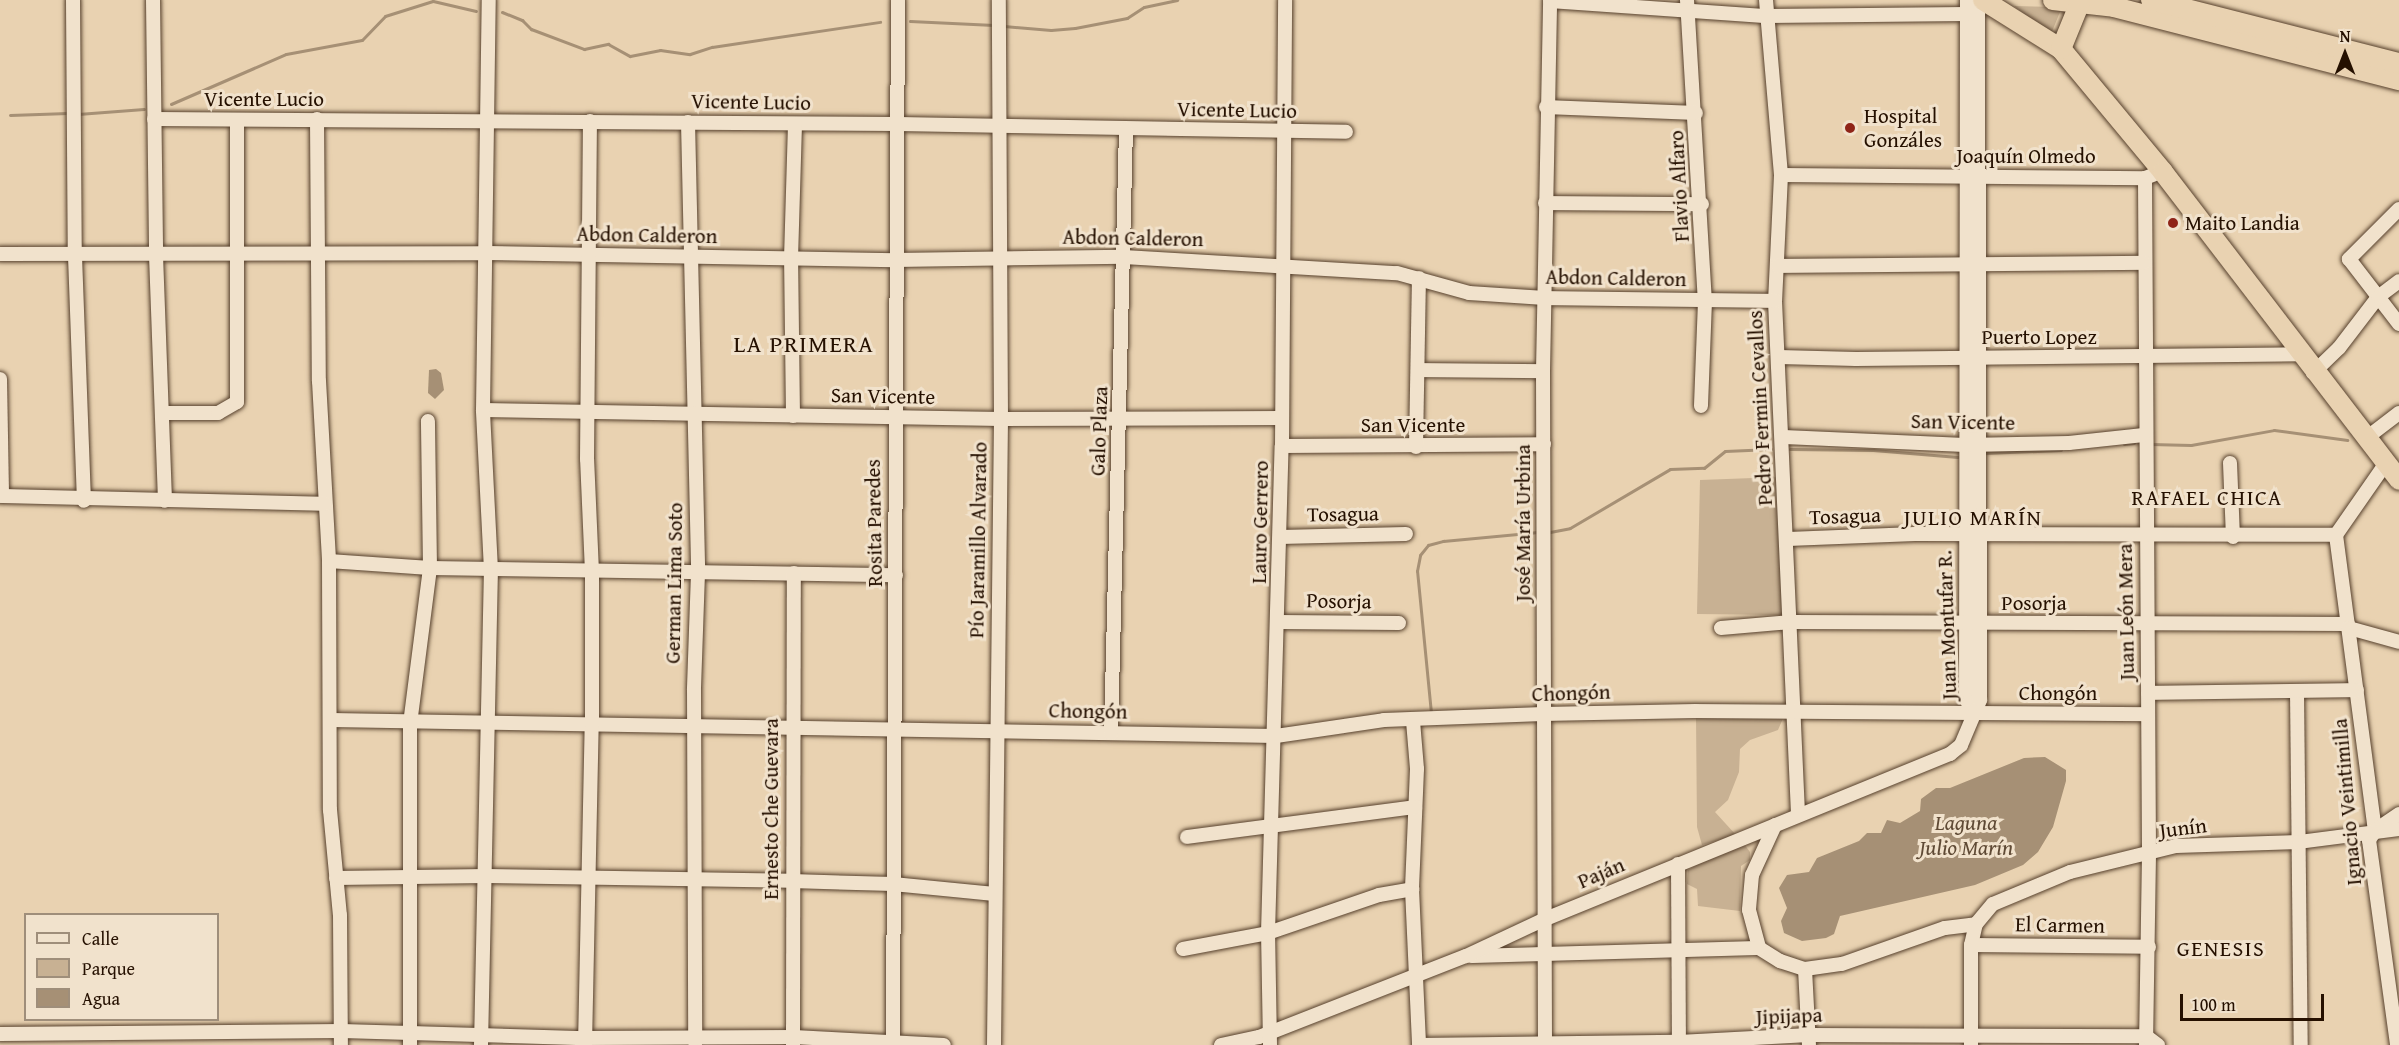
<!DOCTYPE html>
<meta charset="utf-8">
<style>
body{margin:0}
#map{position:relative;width:2399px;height:1045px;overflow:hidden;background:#e9d2b1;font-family:"Gentium Book Plus",serif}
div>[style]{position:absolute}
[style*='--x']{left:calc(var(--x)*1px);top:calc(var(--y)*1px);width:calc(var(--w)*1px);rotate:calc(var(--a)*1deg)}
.green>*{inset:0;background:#c8b193}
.water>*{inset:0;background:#a69075}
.stream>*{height:3px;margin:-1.5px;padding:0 1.5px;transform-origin:1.5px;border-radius:1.5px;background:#a69075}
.roads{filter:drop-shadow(0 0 2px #56402c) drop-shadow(0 0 2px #56402c)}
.minor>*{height:14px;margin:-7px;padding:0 7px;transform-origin:7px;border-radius:7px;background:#f1e2cc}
.highway>*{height:20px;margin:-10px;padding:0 10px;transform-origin:10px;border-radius:10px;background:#e9d2b1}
.dots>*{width:16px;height:16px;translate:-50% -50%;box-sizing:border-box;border:3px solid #f1e2cc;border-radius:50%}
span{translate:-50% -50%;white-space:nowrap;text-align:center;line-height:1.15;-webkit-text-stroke:6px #f1e2cc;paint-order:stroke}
.street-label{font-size:21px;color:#251000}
.poi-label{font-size:21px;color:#251000}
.left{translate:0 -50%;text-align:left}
.neighbourhood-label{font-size:22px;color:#251000;letter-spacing:1.5px}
.water-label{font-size:22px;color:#5f4a35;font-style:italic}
.quarter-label{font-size:24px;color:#251000;letter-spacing:1.5px}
.legend{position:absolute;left:24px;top:913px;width:195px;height:108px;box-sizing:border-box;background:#f1e2cc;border:2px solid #9f8e7a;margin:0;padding:8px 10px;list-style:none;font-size:18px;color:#251000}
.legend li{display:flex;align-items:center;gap:12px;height:30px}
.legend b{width:30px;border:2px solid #9f8e7a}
.north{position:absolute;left:2315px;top:24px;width:60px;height:60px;-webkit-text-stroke:4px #f1e2cc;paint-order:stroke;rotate:0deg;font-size:16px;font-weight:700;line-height:24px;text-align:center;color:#251000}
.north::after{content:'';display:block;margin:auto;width:21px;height:27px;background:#251000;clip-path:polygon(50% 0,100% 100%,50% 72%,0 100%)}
.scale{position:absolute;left:2180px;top:994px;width:144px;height:27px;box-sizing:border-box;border:3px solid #251000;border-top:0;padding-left:8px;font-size:18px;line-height:21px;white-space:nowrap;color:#251000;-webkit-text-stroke:4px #f1e2cc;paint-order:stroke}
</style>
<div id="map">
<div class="green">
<div style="clip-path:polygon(2014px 6px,2062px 7px,2051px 34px)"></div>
<div style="clip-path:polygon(1780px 477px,1787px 615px,1697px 614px,1700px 480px)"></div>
<div style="clip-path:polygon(1784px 716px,1778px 730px,1750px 740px,1740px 749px,1739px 772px,1728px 800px,1715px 812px,1736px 835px,1702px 845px,1697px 827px,1696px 717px)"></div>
<div style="clip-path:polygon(1744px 844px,1750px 852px,1750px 860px,1741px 866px,1740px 911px,1698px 906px,1697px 889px,1687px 884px,1688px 870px,1728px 847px)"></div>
</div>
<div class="water">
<div style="clip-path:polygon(429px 370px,436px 369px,441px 373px,444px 390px,435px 399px,428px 393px)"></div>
<div style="clip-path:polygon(2045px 757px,2066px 770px,2066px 781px,2053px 827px,2038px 852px,2023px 865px,1975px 885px,1840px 916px,1834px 934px,1826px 938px,1802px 941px,1784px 933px,1781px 921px,1787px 908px,1779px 888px,1787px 875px,1809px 872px,1817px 858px,1859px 841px,1867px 833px,1881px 833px,1887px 820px,1900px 823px,1920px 811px,1921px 799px,1936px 788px,1950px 788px,2024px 758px)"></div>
</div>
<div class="stream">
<div style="--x:502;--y:12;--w:22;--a:22"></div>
<div style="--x:522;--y:20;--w:13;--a:45"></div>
<div style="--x:531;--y:29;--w:57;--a:20.7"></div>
<div style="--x:584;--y:49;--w:25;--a:-12"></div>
<div style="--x:608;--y:44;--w:25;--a:29"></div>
<div style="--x:630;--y:56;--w:31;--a:-11"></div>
<div style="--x:660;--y:50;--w:30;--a:8"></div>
<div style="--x:690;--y:54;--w:23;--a:-18"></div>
<div style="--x:712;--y:47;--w:170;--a:-8.5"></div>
<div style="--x:910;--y:21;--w:84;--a:2.7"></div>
<div style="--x:1004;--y:26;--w:47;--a:4.9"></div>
<div style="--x:1051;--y:30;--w:24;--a:-5"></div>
<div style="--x:1075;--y:28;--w:53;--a:-10.9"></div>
<div style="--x:1127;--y:18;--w:20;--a:-33"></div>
<div style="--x:1144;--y:7;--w:34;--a:-12"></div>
<div style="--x:171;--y:104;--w:125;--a:-23.5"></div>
<div style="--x:286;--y:54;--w:77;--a:-10.4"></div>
<div style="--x:362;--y:40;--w:33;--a:-46"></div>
<div style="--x:385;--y:16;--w:50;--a:-17.4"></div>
<div style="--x:433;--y:1;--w:44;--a:13.1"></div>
<div style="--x:78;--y:114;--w:66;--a:-4.3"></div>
<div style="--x:10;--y:115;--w:58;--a:-2"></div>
<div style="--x:2124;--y:444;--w:10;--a:-6"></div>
<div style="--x:2150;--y:444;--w:41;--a:1.4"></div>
<div style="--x:2191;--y:445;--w:84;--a:-10.2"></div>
<div style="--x:2274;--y:430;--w:74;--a:7.8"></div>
<div style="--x:1790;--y:449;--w:83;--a:0.7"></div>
<div style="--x:1873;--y:450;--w:85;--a:4.7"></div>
<div style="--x:1985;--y:453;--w:76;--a:-2.3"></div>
<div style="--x:1550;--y:532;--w:20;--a:-11"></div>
<div style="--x:1570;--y:528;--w:116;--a:-30.5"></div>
<div style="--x:1670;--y:469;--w:34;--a:-2"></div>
<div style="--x:1704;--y:468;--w:27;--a:-39"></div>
<div style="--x:1725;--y:451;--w:46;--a:-2.5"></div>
<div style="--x:1431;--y:713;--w:143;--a:-95.6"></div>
<div style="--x:1417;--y:571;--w:16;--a:-79"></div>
<div style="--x:1420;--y:555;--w:13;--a:-51"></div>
<div style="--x:1428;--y:545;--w:16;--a:-15"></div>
<div style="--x:1443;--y:541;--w:95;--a:-5.4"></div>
</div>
<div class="roads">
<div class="minor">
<div style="--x:73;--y:0;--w:256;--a:89.6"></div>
<div style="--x:75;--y:256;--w:245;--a:87.9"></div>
<div style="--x:153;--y:0;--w:255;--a:89.3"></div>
<div style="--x:156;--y:255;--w:246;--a:87.9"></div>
<div style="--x:1687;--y:0;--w:302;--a:86.6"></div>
<div style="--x:1705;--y:301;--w:105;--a:92.2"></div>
<div style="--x:1766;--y:0;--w:176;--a:85.1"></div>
<div style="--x:1781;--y:175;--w:126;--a:92.7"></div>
<div style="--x:1775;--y:301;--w:514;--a:87.43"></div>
<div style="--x:1967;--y:0;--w:699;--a:90.08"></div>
<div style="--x:1966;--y:699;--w:16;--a:63"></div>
<div style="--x:1550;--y:1;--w:218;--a:4"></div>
<div style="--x:1767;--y:16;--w:200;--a:-0.6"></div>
<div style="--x:1546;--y:107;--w:150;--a:2.3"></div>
<div style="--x:154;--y:119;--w:744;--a:0.39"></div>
<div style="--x:898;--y:124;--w:448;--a:1"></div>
<div style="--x:317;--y:119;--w:262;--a:89.6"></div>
<div style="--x:319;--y:381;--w:180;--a:86.8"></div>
<div style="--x:329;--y:561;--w:249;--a:89.8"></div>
<div style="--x:330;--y:810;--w:105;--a:84.6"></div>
<div style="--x:340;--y:915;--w:130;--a:89.6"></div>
<div style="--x:688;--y:122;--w:451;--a:88.7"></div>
<div style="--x:698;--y:573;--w:117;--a:92"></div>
<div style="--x:694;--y:690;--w:353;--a:89.8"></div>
<div style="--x:1781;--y:175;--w:364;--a:0.5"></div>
<div style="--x:2145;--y:178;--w:9;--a:-21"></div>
<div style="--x:2145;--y:178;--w:676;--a:89.66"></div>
<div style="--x:2149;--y:854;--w:191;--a:90.9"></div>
<div style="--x:1545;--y:203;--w:157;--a:0.4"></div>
<div style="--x:2399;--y:209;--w:71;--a:135"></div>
<div style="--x:2349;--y:259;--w:82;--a:52.4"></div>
<div style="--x:0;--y:254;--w:486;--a:-0.1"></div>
<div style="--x:486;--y:253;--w:409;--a:1"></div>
<div style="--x:895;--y:260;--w:229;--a:-0.8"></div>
<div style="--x:1124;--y:257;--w:273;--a:3.4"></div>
<div style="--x:1397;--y:273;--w:75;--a:15.5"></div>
<div style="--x:1469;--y:293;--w:76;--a:3.8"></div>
<div style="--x:1545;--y:298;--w:230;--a:0.7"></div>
<div style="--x:1778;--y:266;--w:366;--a:-0.5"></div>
<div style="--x:1779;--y:357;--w:77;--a:1.5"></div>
<div style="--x:1856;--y:359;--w:444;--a:-0.6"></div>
<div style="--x:1418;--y:370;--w:125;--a:0.5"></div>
<div style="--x:2313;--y:373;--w:36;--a:-44"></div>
<div style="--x:2339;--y:348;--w:64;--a:-52.6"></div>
<div style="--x:2378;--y:297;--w:26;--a:-37"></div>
<div style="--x:0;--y:379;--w:117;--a:89"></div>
<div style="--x:483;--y:410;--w:518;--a:1"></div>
<div style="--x:1001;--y:419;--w:281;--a:-0.2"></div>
<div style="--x:162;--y:413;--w:56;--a:0"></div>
<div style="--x:218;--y:413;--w:22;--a:-30"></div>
<div style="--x:237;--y:402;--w:282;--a:-90"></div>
<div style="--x:793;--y:416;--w:157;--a:-90.7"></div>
<div style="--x:791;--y:259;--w:135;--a:-88.3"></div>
<div style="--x:1782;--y:437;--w:183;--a:2.5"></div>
<div style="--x:1965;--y:445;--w:104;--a:-1.1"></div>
<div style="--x:2069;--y:443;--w:75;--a:-6.1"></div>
<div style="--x:2365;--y:439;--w:43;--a:-37.4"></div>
<div style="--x:1282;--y:446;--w:262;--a:-0.4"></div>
<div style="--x:1416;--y:447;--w:169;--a:-89"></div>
<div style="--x:2230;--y:463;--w:74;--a:87.7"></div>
<div style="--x:2386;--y:463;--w:88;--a:124.8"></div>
<div style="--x:2336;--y:535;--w:299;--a:82.5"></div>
<div style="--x:2375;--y:831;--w:11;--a:124"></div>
<div style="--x:2369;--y:840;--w:207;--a:82.2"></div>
<div style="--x:0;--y:496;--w:325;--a:1.4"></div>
<div style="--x:1280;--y:537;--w:126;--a:-1.4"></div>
<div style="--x:1788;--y:539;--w:127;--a:-2.3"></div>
<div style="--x:1915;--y:534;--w:421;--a:0.1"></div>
<div style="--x:329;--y:561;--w:101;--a:4"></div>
<div style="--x:430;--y:568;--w:466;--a:0.9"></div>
<div style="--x:1278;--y:622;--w:121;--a:0.5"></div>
<div style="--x:1721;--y:628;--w:70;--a:-4.9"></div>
<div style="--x:1791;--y:622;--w:557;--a:0.21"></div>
<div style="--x:2349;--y:628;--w:52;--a:15.6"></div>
<div style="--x:2297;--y:691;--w:354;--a:89.4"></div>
<div style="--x:2148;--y:693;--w:209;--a:-0.8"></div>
<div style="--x:331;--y:720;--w:945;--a:0.97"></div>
<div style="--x:1276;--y:736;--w:109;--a:-8.4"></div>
<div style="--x:1384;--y:720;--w:159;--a:-2.2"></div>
<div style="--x:1543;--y:714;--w:153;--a:-1.1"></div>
<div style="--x:1696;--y:711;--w:452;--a:0.4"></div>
<div style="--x:1413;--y:721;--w:48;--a:85.2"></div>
<div style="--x:1417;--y:769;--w:120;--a:92.4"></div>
<div style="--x:1412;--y:889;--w:156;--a:87.4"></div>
<div style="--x:1111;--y:733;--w:604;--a:-88.58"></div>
<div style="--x:1775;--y:825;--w:55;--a:114.7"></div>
<div style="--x:1752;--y:875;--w:35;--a:95"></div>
<div style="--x:1749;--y:910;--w:39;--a:75"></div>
<div style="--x:1759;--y:948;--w:25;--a:32"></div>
<div style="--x:1780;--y:961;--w:26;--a:18"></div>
<div style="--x:1805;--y:969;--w:37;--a:-8"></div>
<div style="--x:1842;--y:964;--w:109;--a:-19.3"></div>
<div style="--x:1945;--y:928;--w:31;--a:-7"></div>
<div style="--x:2377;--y:829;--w:27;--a:-34"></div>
<div style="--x:1187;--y:837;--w:230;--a:-7.5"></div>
<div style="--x:1678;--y:864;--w:181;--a:89.7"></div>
<div style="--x:336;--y:878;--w:151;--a:-0.8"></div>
<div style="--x:487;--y:876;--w:304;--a:0.9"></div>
<div style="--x:791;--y:881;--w:102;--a:1.7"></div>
<div style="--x:893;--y:884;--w:102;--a:5.6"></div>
<div style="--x:1971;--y:945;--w:178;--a:0.6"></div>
<div style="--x:1183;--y:949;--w:86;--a:-10.7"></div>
<div style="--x:1268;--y:933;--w:117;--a:-18.9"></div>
<div style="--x:1379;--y:895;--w:34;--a:-10"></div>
<div style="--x:1471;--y:956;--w:288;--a:-1.6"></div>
<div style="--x:1805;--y:969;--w:76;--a:87"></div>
<div style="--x:0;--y:1034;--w:342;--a:-0.5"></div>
<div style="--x:342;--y:1031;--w:243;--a:1.7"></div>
<div style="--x:585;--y:1038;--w:209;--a:-0.3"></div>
<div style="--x:794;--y:1037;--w:150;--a:3.1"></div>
<div style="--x:410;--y:1045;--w:321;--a:-90"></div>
<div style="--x:410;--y:724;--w:157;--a:-82.7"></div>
<div style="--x:430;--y:568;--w:147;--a:-90.8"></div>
<div style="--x:481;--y:1045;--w:475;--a:-88.8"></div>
<div style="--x:491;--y:570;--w:160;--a:-92.9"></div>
<div style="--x:483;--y:410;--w:410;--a:-89.2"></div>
<div style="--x:585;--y:1045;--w:321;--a:-88.8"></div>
<div style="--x:592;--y:724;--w:152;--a:-90"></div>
<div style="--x:592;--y:572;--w:113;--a:-92.5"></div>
<div style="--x:587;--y:459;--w:338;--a:-89.5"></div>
<div style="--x:793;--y:1045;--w:472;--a:-89.9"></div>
<div style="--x:893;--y:1045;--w:1045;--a:-89.73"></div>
<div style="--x:994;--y:1045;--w:626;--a:-89.36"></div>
<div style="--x:1001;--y:419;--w:419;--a:-90.3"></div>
<div style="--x:1221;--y:1045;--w:39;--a:-12"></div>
<div style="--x:1259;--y:1037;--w:222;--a:-21.4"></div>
<div style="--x:1466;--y:956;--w:85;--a:-25.1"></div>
<div style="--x:1543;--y:920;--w:440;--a:-22.2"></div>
<div style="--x:1950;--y:754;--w:14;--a:-39"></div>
<div style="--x:1961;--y:745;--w:49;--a:-67.1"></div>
<div style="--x:1980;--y:700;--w:700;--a:-90.16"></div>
<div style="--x:1270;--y:1045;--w:112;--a:-91"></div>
<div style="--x:1268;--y:933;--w:487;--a:-88.4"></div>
<div style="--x:1282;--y:446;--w:446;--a:-89.6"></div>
<div style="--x:1419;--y:1045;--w:260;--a:-0.7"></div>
<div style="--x:1679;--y:1042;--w:130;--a:-3.1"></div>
<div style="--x:1809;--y:1035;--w:337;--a:0.2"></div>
<div style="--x:2146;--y:1036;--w:15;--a:37"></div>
<div style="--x:1545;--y:1045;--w:674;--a:-90.17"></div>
<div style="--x:1543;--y:371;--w:371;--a:-88.9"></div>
<div style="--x:1971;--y:1045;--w:100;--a:-90"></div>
<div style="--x:1971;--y:945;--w:22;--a:-77"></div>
<div style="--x:1976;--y:924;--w:26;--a:-50"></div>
<div style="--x:1993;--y:904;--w:83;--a:-22.6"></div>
<div style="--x:2070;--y:872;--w:109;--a:-13.8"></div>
<div style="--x:2176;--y:846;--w:123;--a:-1.9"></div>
<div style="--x:2299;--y:842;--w:101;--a:-7.4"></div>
</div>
<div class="highway">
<div style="--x:1983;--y:0;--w:92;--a:32.1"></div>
<div style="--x:2061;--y:49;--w:160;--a:50.3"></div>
<div style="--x:2163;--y:172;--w:388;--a:52.5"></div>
<div style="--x:2053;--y:0;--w:61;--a:6.5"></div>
<div style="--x:2114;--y:7;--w:294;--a:14.4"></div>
<div style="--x:2151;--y:0;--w:256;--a:14.3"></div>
<div style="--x:2061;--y:49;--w:53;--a:-67.8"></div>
</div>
</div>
<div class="dots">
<div style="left:1850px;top:128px;background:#8f2418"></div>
<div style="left:2173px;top:223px;background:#8f2418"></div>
</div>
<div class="street-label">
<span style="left:264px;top:99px">Vicente Lucio</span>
<span style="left:751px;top:102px;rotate:1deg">Vicente Lucio</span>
<span style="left:1237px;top:110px;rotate:1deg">Vicente Lucio</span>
<span style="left:2026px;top:156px">Joaquín Olmedo</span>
<span style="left:1679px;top:186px;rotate:-93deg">Flavio Alfaro</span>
<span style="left:647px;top:235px;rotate:1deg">Abdon Calderon</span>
<span style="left:1133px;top:238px;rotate:1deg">Abdon Calderon</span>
<span style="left:1616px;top:278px;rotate:1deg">Abdon Calderon</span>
<span style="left:2039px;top:337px">Puerto Lopez</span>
<span style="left:883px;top:396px;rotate:1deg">San Vicente</span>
<span style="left:1760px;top:408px;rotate:-93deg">Pedro Fermin Cevallos</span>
<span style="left:1963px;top:422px;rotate:1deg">San Vicente</span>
<span style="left:1413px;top:425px">San Vicente</span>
<span style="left:1099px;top:431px;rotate:-88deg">Galo Plaza</span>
<span style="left:1343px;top:514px;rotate:-1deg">Tosagua</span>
<span style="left:1845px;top:516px;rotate:-2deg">Tosagua</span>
<span style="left:1260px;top:522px;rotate:-89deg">Lauro Gerrero</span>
<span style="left:874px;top:523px;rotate:-91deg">Rosita Paredes</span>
<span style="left:1523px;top:523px;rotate:-90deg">José María Urbina</span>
<span style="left:978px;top:540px;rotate:-89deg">Pío Jaramillo Alvarado</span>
<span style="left:674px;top:583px;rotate:-89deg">German Lima Soto</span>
<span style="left:1339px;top:601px;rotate:1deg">Posorja</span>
<span style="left:2034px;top:603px">Posorja</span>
<span style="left:2126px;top:612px;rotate:-91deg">Juan León Mera</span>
<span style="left:1947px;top:625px;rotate:-92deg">Juan Montufar R.</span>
<span style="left:1571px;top:693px;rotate:-2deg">Chongón</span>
<span style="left:2058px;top:693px">Chongón</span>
<span style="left:1088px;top:711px;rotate:1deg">Chongón</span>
<span style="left:2347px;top:802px;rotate:-95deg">Ignacio Veintimilla</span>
<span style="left:771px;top:809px;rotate:-90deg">Ernesto Che Guevara</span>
<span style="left:2183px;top:828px;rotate:-7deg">Junín</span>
<span style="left:1601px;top:873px;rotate:-23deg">Paján</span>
<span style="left:2060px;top:925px;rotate:1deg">El Carmen</span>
<span style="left:1789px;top:1016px;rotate:-2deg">Jipijapa</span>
</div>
<div class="poi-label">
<span class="left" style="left:1864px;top:128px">Hospital<br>Gonzáles</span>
<span class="left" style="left:2185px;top:223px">Maito Landia</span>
</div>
<div class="neighbourhood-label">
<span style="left:2207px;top:498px">RAFAEL CHICA</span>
<span style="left:1973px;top:518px">JULIO MARÍN</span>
<span style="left:2221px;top:949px">GENESIS</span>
</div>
<div class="water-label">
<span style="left:1966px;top:835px">Laguna<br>Julio Marín</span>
</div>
<div class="quarter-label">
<span style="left:804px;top:344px">LA PRIMERA</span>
</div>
<ul class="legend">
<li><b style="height:8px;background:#f1e2cc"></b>Calle</li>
<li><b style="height:16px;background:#c8b193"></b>Parque</li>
<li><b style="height:16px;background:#a69075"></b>Agua</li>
</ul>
<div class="north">N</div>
<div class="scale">100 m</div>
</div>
